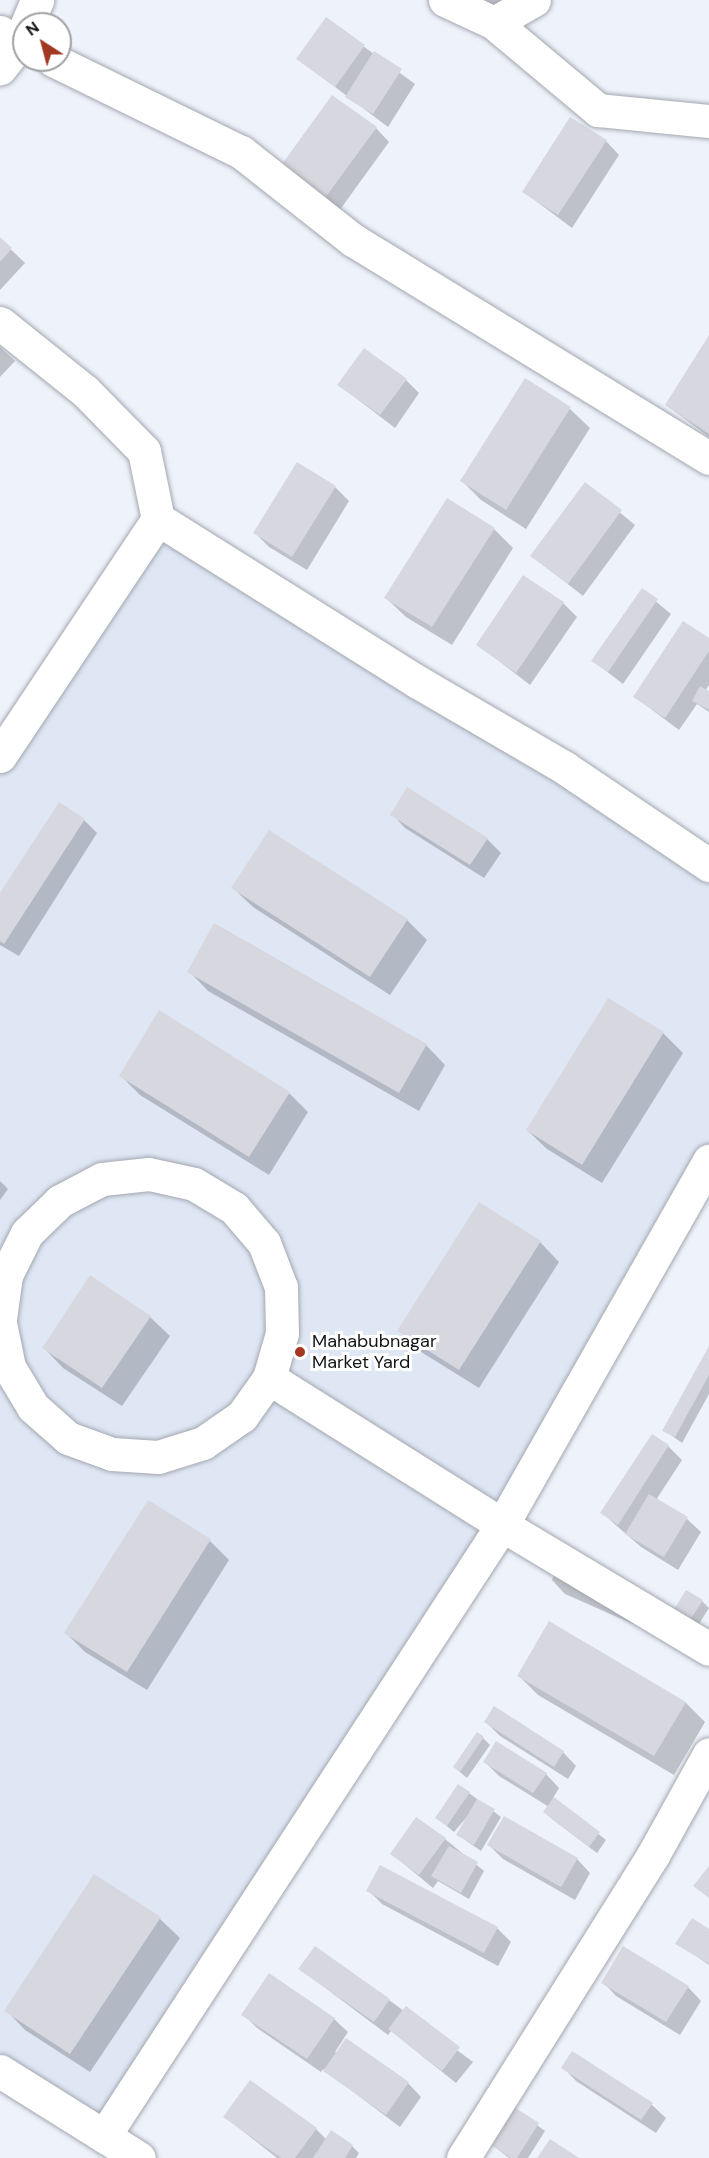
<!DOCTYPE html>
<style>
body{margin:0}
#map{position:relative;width:709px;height:2158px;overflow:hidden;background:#eef2fa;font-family:"DM Sans",sans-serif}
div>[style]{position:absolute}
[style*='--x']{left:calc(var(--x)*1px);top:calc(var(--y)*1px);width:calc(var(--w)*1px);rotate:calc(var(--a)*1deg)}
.built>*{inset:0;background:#dfe7f5}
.shadow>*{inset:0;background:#0003}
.building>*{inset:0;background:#d7d7df}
.roads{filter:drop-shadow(0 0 2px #a3a7af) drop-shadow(0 0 2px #a3a7af)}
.minor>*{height:33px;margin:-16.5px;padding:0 16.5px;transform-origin:16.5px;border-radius:16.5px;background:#fff}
.dots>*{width:16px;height:16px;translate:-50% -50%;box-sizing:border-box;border:3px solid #fff;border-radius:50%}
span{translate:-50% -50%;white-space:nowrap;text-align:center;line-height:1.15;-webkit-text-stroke:6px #fff;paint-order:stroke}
.poi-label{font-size:18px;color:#121416}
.left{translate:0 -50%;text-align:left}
.north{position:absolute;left:12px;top:12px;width:60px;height:60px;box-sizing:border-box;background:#fff;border:2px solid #a0a1a2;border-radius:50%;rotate:324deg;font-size:16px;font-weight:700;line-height:24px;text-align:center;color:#121416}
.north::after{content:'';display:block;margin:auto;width:21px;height:27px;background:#a13821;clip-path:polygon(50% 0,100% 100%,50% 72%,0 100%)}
</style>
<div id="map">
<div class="built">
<div style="clip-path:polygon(158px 519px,709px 865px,709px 1161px,104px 2136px,0 2071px,0 756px)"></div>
</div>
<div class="shadow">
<div style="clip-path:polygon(485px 0,506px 0,499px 10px)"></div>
<div style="clip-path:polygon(326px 19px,415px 84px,388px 127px,298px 59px)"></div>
<div style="clip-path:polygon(376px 128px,389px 142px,339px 211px,296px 180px)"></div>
<div style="clip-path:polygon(606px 141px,619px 155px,572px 228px,524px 192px)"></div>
<div style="clip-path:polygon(0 239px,25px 263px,0 290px)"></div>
<div style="clip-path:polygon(709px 338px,709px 437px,666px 405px)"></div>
<div style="clip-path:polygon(0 347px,15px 361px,0 377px)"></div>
<div style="clip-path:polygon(406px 380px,419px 393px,395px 428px,339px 385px)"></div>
<div style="clip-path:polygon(526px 380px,570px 409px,590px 428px,526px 529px,481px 500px,462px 481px)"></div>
<div style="clip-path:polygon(585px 484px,635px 525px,583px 596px,532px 556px)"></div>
<div style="clip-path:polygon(335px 487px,349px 501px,307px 570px,269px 547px,255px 533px)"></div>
<div style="clip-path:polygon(494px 529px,513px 548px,452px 645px,406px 617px,386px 598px)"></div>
<div style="clip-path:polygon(642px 590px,671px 614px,623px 684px,593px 661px)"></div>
<div style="clip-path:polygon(563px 603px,577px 617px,530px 685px,478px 645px)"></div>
<div style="clip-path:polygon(709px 640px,709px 685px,705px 691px,709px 693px,709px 712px,697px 704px,679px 730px,635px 697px)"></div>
<div style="clip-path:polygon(392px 814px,487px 839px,501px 853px,484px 878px,405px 828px)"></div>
<div style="clip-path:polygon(84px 820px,97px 833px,19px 956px,0 945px,0 896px)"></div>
<div style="clip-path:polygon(270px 832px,407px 920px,427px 940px,390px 995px,253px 907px,233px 888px)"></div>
<div style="clip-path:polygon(189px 971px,426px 1045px,445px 1065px,419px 1111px,208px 991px)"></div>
<div style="clip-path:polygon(608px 1000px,663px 1033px,683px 1053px,602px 1183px,547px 1149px,527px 1130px)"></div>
<div style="clip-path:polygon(120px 1075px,289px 1093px,308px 1112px,269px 1175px,140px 1095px)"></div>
<div style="clip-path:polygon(0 1181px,8px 1189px,0 1200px)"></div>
<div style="clip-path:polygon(540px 1242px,559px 1262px,479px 1388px,418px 1350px,399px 1330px)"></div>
<div style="clip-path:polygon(150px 1317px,170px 1336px,122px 1406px,63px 1368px,44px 1348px)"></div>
<div style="clip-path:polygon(709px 1349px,709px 1394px,682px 1443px,664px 1430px)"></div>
<div style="clip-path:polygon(668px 1446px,682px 1460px,656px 1500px,687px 1519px,701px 1532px,678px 1570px,641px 1547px,602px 1513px)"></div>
<div style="clip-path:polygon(210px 1541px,229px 1560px,147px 1690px,85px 1652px,66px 1633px)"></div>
<div style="clip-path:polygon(562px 1556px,644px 1600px,633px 1624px,565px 1594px,552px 1580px)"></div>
<div style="clip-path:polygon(702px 1601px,709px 1608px,685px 1646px,663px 1630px)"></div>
<div style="clip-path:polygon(549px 1623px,686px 1703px,705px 1722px,674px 1775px,538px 1695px,519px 1676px)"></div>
<div style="clip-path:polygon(486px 1722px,563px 1752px,576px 1766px,568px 1779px,500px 1736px)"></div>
<div style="clip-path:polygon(483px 1738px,490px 1745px,467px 1778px,454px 1767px)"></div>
<div style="clip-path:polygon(485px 1762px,546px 1774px,559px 1788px,553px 1798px,606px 1840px,597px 1853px,552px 1819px,545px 1812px,549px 1807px,499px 1776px)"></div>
<div style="clip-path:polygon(469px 1793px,501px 1817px,481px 1851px,458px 1835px,472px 1811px,454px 1832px,437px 1818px)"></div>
<div style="clip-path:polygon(445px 1839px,484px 1871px,469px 1899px,438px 1881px,433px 1888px,392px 1854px)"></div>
<div style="clip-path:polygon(489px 1845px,577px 1859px,590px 1873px,575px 1900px,503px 1859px)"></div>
<div style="clip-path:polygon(95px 1876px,160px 1919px,180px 1938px,90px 2072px,25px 2030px,6px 2010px)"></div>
<div style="clip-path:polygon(368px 1890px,497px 1928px,511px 1942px,498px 1966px,382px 1904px)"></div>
<div style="clip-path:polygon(709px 1930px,709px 1965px,677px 1943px)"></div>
<div style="clip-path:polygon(300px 1969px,389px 2000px,473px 2062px,456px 2083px,391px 2031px,388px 2035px)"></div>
<div style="clip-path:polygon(603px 1982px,688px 1987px,701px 2001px,680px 2035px,616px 1996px)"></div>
<div style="clip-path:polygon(243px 2014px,334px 2019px,348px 2032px,335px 2052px,408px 2083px,421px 2097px,400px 2127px,323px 2069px,321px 2072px,257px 2028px)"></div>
<div style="clip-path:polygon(563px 2067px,652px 2105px,666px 2118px,656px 2133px,576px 2081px)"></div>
<div style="clip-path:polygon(515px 2109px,545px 2131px,528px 2158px,509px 2158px,491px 2144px)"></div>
<div style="clip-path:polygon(225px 2117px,316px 2129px,326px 2139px,352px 2146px,359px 2153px,356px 2158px,277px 2158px)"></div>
</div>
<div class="building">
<div style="clip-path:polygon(326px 17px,365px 45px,335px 87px,296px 59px)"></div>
<div style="clip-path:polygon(374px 51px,402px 69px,373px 114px,345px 97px)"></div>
<div style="clip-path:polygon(332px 95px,377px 127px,325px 198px,280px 167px)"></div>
<div style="clip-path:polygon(570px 117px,607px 140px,558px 215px,522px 192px)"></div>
<div style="clip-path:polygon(0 237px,12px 248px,0 262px)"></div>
<div style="clip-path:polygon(709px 335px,709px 434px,665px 405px)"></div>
<div style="clip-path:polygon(364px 348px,407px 379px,380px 415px,337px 385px)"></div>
<div style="clip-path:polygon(525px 378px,571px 407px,506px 510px,460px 481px)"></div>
<div style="clip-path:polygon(297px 462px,336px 486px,292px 557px,253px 533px)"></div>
<div style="clip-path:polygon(585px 482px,622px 510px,568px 584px,530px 556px)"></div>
<div style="clip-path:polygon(447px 498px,495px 528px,432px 627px,384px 598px)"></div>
<div style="clip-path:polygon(523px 575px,564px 602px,516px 673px,476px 645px)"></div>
<div style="clip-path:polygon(642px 588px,658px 599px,608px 672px,591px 661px)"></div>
<div style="clip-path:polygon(683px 621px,709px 638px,709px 651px,665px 718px,633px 697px)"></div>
<div style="clip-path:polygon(700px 686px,709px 691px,709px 710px,692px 701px)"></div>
<div style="clip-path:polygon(407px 787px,488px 838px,470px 865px,390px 815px)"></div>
<div style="clip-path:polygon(59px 802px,85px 819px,4px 944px,0 941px,0 893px)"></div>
<div style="clip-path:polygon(269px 830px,408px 919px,370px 977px,231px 888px)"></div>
<div style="clip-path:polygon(214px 923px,427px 1044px,399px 1093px,187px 972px)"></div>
<div style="clip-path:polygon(608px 998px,664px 1032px,582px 1165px,526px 1130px)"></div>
<div style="clip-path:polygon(159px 1010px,290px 1092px,249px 1157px,119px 1076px)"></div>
<div style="clip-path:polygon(479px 1202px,541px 1241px,459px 1370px,397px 1331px)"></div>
<div style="clip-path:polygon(90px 1275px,151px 1316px,102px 1388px,42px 1348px)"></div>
<div style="clip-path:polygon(709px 1346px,709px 1375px,675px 1437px,662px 1431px)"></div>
<div style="clip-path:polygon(652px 1434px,669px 1445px,618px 1525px,600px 1513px)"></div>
<div style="clip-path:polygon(649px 1494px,688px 1517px,664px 1557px,625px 1534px)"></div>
<div style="clip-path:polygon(148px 1500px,211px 1539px,127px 1672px,64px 1633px)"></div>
<div style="clip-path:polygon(686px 1590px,703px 1600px,677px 1640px,661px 1630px)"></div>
<div style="clip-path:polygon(549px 1621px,686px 1702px,654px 1756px,517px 1676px)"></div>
<div style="clip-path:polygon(494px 1706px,564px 1751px,554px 1767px,484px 1722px)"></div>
<div style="clip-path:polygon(477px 1732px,484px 1737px,460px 1772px,453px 1767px)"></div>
<div style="clip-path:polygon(496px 1741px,547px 1773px,533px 1793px,483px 1762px)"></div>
<div style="clip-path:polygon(458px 1784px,470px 1792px,447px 1826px,435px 1818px)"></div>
<div style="clip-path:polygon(554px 1797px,600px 1832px,589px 1847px,543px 1812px)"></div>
<div style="clip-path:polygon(477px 1799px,495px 1809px,474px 1845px,456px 1835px)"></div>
<div style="clip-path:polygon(504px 1816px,578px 1858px,561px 1887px,487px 1845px)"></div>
<div style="clip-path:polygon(416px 1817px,446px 1838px,419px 1875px,390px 1854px)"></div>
<div style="clip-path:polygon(449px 1846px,478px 1862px,461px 1893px,431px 1876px)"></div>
<div style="clip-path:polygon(380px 1865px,498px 1927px,484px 1953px,366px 1891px)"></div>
<div style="clip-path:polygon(709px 1866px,709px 1898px,693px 1886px)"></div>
<div style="clip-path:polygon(94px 1874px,161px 1917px,70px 2054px,4px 2011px)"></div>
<div style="clip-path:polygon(692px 1918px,709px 1929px,709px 1964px,675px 1944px)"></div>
<div style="clip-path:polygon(315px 1946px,390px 1999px,374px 2022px,298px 1969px)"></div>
<div style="clip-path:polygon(623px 1946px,689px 1986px,666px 2022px,601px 1983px)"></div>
<div style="clip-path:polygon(269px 1973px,335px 2018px,307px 2059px,241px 2015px)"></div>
<div style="clip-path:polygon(406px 2006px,460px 2047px,442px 2071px,388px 2029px)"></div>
<div style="clip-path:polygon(346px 2038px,409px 2082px,386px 2115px,323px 2071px)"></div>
<div style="clip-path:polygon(572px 2051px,653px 2103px,641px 2120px,561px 2068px)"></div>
<div style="clip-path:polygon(250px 2080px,317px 2128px,295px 2158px,281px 2158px,223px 2117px)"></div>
<div style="clip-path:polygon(514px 2107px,539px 2123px,517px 2158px,511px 2158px,489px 2144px)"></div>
<div style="clip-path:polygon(331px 2130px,353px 2145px,345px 2158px,313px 2158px)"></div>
<div style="clip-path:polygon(550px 2139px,579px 2158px,537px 2158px)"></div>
</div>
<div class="roads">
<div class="minor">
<div style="--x:445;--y:0;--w:54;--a:25.1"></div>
<div style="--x:494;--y:23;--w:46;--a:-29.9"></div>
<div style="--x:494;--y:23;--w:136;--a:39.9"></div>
<div style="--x:598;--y:110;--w:112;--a:5.7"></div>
<div style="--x:27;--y:24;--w:26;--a:-67"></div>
<div style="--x:0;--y:32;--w:22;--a:32"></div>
<div style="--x:19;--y:44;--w:31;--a:128"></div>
<div style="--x:53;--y:60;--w:209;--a:26.1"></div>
<div style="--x:241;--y:152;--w:142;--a:38.2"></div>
<div style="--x:353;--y:240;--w:417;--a:31.5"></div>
<div style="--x:0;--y:323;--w:109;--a:38.7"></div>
<div style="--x:85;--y:391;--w:84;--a:45.5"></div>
<div style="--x:144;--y:451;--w:69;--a:78.4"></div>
<div style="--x:158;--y:519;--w:285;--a:123.7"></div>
<div style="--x:158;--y:519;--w:307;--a:32.1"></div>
<div style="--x:418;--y:682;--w:170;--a:30.3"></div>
<div style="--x:565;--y:768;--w:174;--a:34"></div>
<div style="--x:0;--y:1319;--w:44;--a:-82.2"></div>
<div style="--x:6;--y:1275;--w:47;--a:-63.4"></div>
<div style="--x:27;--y:1233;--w:46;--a:-44.1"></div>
<div style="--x:60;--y:1201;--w:47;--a:-27.6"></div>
<div style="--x:102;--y:1179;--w:47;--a:-6.1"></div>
<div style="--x:149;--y:1174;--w:46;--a:12.5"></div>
<div style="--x:194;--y:1184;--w:47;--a:31"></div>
<div style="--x:234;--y:1208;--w:46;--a:49.4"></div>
<div style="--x:264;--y:1243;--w:47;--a:68.9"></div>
<div style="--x:281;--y:1287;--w:46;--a:88.8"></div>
<div style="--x:282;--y:1333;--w:47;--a:106.1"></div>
<div style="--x:269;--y:1378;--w:47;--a:125.4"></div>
<div style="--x:242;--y:1416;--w:47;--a:145.3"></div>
<div style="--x:203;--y:1443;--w:47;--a:162.7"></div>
<div style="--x:158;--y:1457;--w:46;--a:-176.3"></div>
<div style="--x:112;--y:1454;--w:47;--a:-160"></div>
<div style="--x:68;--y:1438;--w:47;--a:-138.5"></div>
<div style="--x:33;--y:1407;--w:47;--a:-121"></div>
<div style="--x:9;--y:1367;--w:45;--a:-101.6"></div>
<div style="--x:269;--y:1378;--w:275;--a:32.2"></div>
<div style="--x:502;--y:1525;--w:241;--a:30.9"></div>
<div style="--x:0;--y:2071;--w:123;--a:32"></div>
<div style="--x:104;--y:2136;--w:729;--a:-56.92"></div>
<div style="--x:502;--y:1525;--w:419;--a:-60.4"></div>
<div style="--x:104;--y:2136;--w:41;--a:32.2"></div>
<div style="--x:463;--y:2158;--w:358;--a:-57.9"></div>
<div style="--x:653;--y:1855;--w:115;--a:-61"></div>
</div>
</div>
<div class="dots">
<div style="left:300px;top:1352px;background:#a13821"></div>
</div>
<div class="poi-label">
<span class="left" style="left:312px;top:1352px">Mahabubnagar<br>Market Yard</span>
</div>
<div class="north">N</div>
</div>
